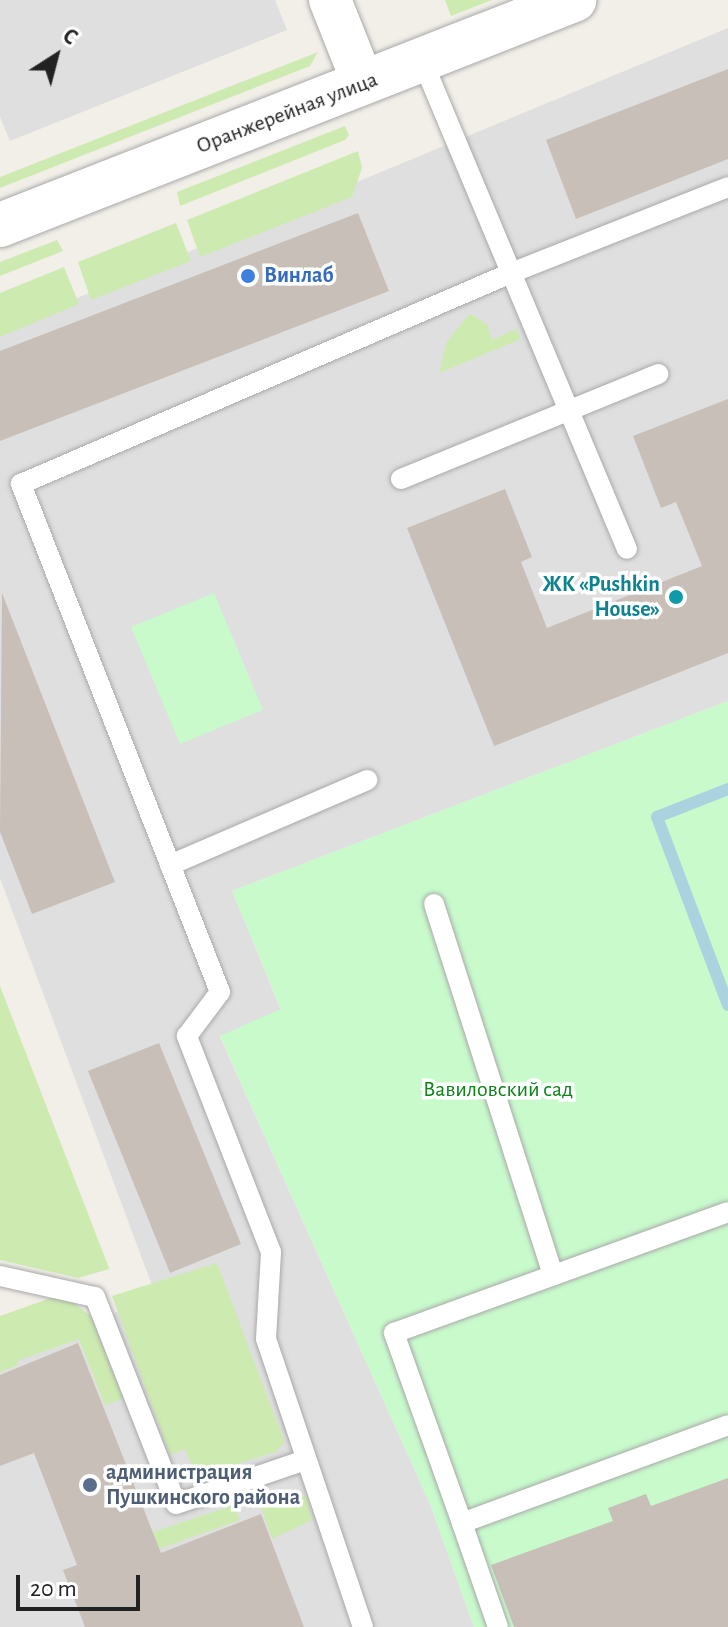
<!DOCTYPE html>
<meta charset="utf-8">
<style>
body{margin:0}
#map{position:relative;width:728px;height:1627px;overflow:hidden;background:#f2efe9;font-family:"Alegreya Sans",sans-serif}
div>[style]{position:absolute}
[style*='--x']{left:calc(var(--x)*1px);top:calc(var(--y)*1px);width:calc(var(--w)*1px);rotate:calc(var(--a)*1deg)}
.residential>*{inset:0;background:#e0dfdf}
.grass>*{inset:0;background:#cdebb0}
.park>*{inset:0;background:#c8facc}
.stream>*{height:12px;margin:-6px;padding:0 6px;transform-origin:6px;border-radius:6px;background:#aad3df}
.building>*{inset:0;background:#c7bfb8}
.roads{filter:drop-shadow(0 0 2px #a9a9a9) drop-shadow(0 0 2px #a9a9a9)}
.service>*{height:20px;margin:-10px;padding:0 10px;transform-origin:10px;border-radius:10px;background:#fff}
.minor>*{height:42px;margin:-21px;padding:0 21px;transform-origin:21px;border-radius:21px;background:#fff}
.tertiary>*{height:44px;margin:-22px;padding:0 22px;transform-origin:22px;border-radius:22px;background:#fff}
.dots>*{width:22px;height:22px;translate:-50% -50%;box-sizing:border-box;border:4px solid #fff;border-radius:50%}
span{translate:-50% -50%;white-space:nowrap;text-align:center;line-height:1.15;-webkit-text-stroke:7px #fff;paint-order:stroke}
.street-label{font-size:22px;color:#222}
.shop-label{font-size:22px;color:#366cbe;font-weight:700}
.left{translate:0 -50%;text-align:left}
.culture-label{font-size:22px;color:#0d838f;font-weight:700}
.right{translate:-100% -50%;text-align:right}
.park-label{font-size:22px;color:#0c8416}
.service-label{font-size:22px;color:#4e5e75;font-weight:700}
.north{position:absolute;left:16px;top:16px;width:80px;height:80px;-webkit-text-stroke:6px #fff;paint-order:stroke;rotate:36deg;font-size:22px;font-weight:700;line-height:32px;text-align:center;color:#222}
.north::after{content:'';display:block;margin:auto;width:28px;height:36px;background:#222;clip-path:polygon(50% 0,100% 100%,50% 72%,0 100%)}
.scale{position:absolute;left:16px;top:1575px;width:124px;height:36px;box-sizing:border-box;border:4px solid #222;border-top:0;padding-left:10px;font-size:24px;line-height:28px;white-space:nowrap;color:#222;-webkit-text-stroke:6px #fff;paint-order:stroke}
</style>
<div id="map">
<div class="residential">
<div style="clip-path:polygon(0 0,275px 0,287px 30px,10px 141px,0 117px)"></div>
<div style="clip-path:polygon(728px 28px,728px 701px,232px 891px,281px 1010px,220px 1037px,430px 1504px,474px 1627px,0 1627px,0 1359px,156px 1296px,0 878px,0 330px)"></div>
</div>
<div class="grass">
<div style="clip-path:polygon(445px 0,492px 0,451px 16px)"></div>
<div style="clip-path:polygon(318px 52px,310px 66px,0 188px,0 177px)"></div>
<div style="clip-path:polygon(345px 126px,349px 135px,345px 140px,180px 206px,177px 192px)"></div>
<div style="clip-path:polygon(358px 151px,362px 168px,352px 197px,200px 257px,187px 220px)"></div>
<div style="clip-path:polygon(176px 223px,191px 261px,91px 300px,78px 262px)"></div>
<div style="clip-path:polygon(57px 240px,63px 251px,0 276px,0 262px)"></div>
<div style="clip-path:polygon(64px 267px,79px 304px,0 337px,0 293px)"></div>
<div style="clip-path:polygon(470px 314px,487px 324px,492px 340px,516px 329px,521px 339px,439px 373px,447px 341px)"></div>
<div style="clip-path:polygon(0 986px,109px 1268px,109px 1269px,78px 1278px,0 1260px)"></div>
<div style="clip-path:polygon(217px 1263px,285px 1443px,275px 1452px,206px 1474px,192px 1466px,185px 1449px,170px 1455px,112px 1296px)"></div>
<div style="clip-path:polygon(62px 1294px,92px 1317px,124px 1398px,105px 1405px,79px 1339px,17px 1361px,18px 1365px,0 1372px,0 1316px)"></div>
<div style="clip-path:polygon(285px 1489px,307px 1497px,312px 1520px,272px 1539px,258px 1498px)"></div>
<div style="clip-path:polygon(234px 1505px,240px 1520px,150px 1552px,144px 1535px)"></div>
</div>
<div class="park">
<div style="clip-path:polygon(214px 593px,263px 710px,180px 744px,131px 627px)"></div>
<div style="clip-path:polygon(728px 701px,728px 1627px,474px 1627px,430px 1504px,220px 1036px,281px 1009px,232px 891px)"></div>
</div>
<div class="stream">
<div style="--x:728;--y:789;--w:76;--a:158.5"></div>
<div style="--x:657;--y:817;--w:201;--a:69.3"></div>
</div>
<div class="building">
<div style="clip-path:polygon(728px 69px,728px 159px,576px 219px,546px 140px)"></div>
<div style="clip-path:polygon(358px 213px,389px 291px,0 441px,0 351px)"></div>
<div style="clip-path:polygon(728px 399px,728px 653px,494px 746px,407px 528px,505px 489px,532px 557px,521px 562px,547px 628px,702px 566px,676px 502px,661px 508px,633px 436px)"></div>
<div style="clip-path:polygon(2px 593px,115px 882px,32px 914px,0 832px)"></div>
<div style="clip-path:polygon(159px 1043px,241px 1244px,170px 1273px,88px 1071px)"></div>
<div style="clip-path:polygon(78px 1343px,161px 1553px,261px 1514px,304px 1627px,85px 1627px,63px 1570px,77px 1565px,34px 1453px,0 1466px,0 1375px)"></div>
<div style="clip-path:polygon(728px 1478px,728px 1627px,514px 1627px,491px 1565px,613px 1521px,608px 1508px,646px 1494px,651px 1506px)"></div>
</div>
<div class="roads">
<div class="service">
<div style="--x:422;--y:60;--w:530;--a:67.26"></div>
<div style="--x:401;--y:479;--w:278;--a:-22.2"></div>
<div style="--x:170;--y:865;--w:215;--a:-23.3"></div>
<div style="--x:434;--y:904;--w:390;--a:72.2"></div>
<div style="--x:0;--y:1276;--w:97;--a:12.5"></div>
<div style="--x:95;--y:1297;--w:222;--a:68.6"></div>
<div style="--x:176;--y:1504;--w:136;--a:-18.8"></div>
<div style="--x:462;--y:1523;--w:202;--a:-109.7"></div>
<div style="--x:394;--y:1333;--w:355;--a:-19.9"></div>
<div style="--x:363;--y:1627;--w:304;--a:-108.6"></div>
<div style="--x:266;--y:1339;--w:87;--a:-86.7"></div>
<div style="--x:271;--y:1252;--w:232;--a:-111.3"></div>
<div style="--x:187;--y:1036;--w:55;--a:-53.1"></div>
<div style="--x:220;--y:992;--w:546;--a:-111.39"></div>
<div style="--x:21;--y:484;--w:533;--a:-23.3"></div>
<div style="--x:511;--y:273;--w:233;--a:-21.6"></div>
<div style="--x:498;--y:1627;--w:110;--a:-109.1"></div>
<div style="--x:462;--y:1523;--w:283;--a:-20.2"></div>
</div>
<div class="minor">
<div style="--x:330;--y:0;--w:89;--a:68.3"></div>
</div>
<div class="tertiary">
<div style="--x:0;--y:225;--w:617;--a:-21.4"></div>
</div>
</div>
<div class="dots">
<div style="left:248px;top:276px;background:#3f7fe0"></div>
<div style="left:676px;top:597px;background:#0f9aa8"></div>
<div style="left:90px;top:1485px;background:#5c6f8a"></div>
</div>
<div class="street-label">
<span style="left:287px;top:113px;rotate:-21deg">Оранжерейная улица</span>
</div>
<div class="shop-label">
<span class="left" style="left:264px;top:276px">Винлаб</span>
</div>
<div class="culture-label">
<span class="right" style="left:660px;top:597px">ЖК «Pushkin<br>House»</span>
</div>
<div class="park-label">
<span style="left:498px;top:1090px">Вавиловский сад</span>
</div>
<div class="service-label">
<span class="left" style="left:106px;top:1485px">администрация<br>Пушкинского района</span>
</div>
<div class="north">С</div>
<div class="scale">20 m</div>
</div>
